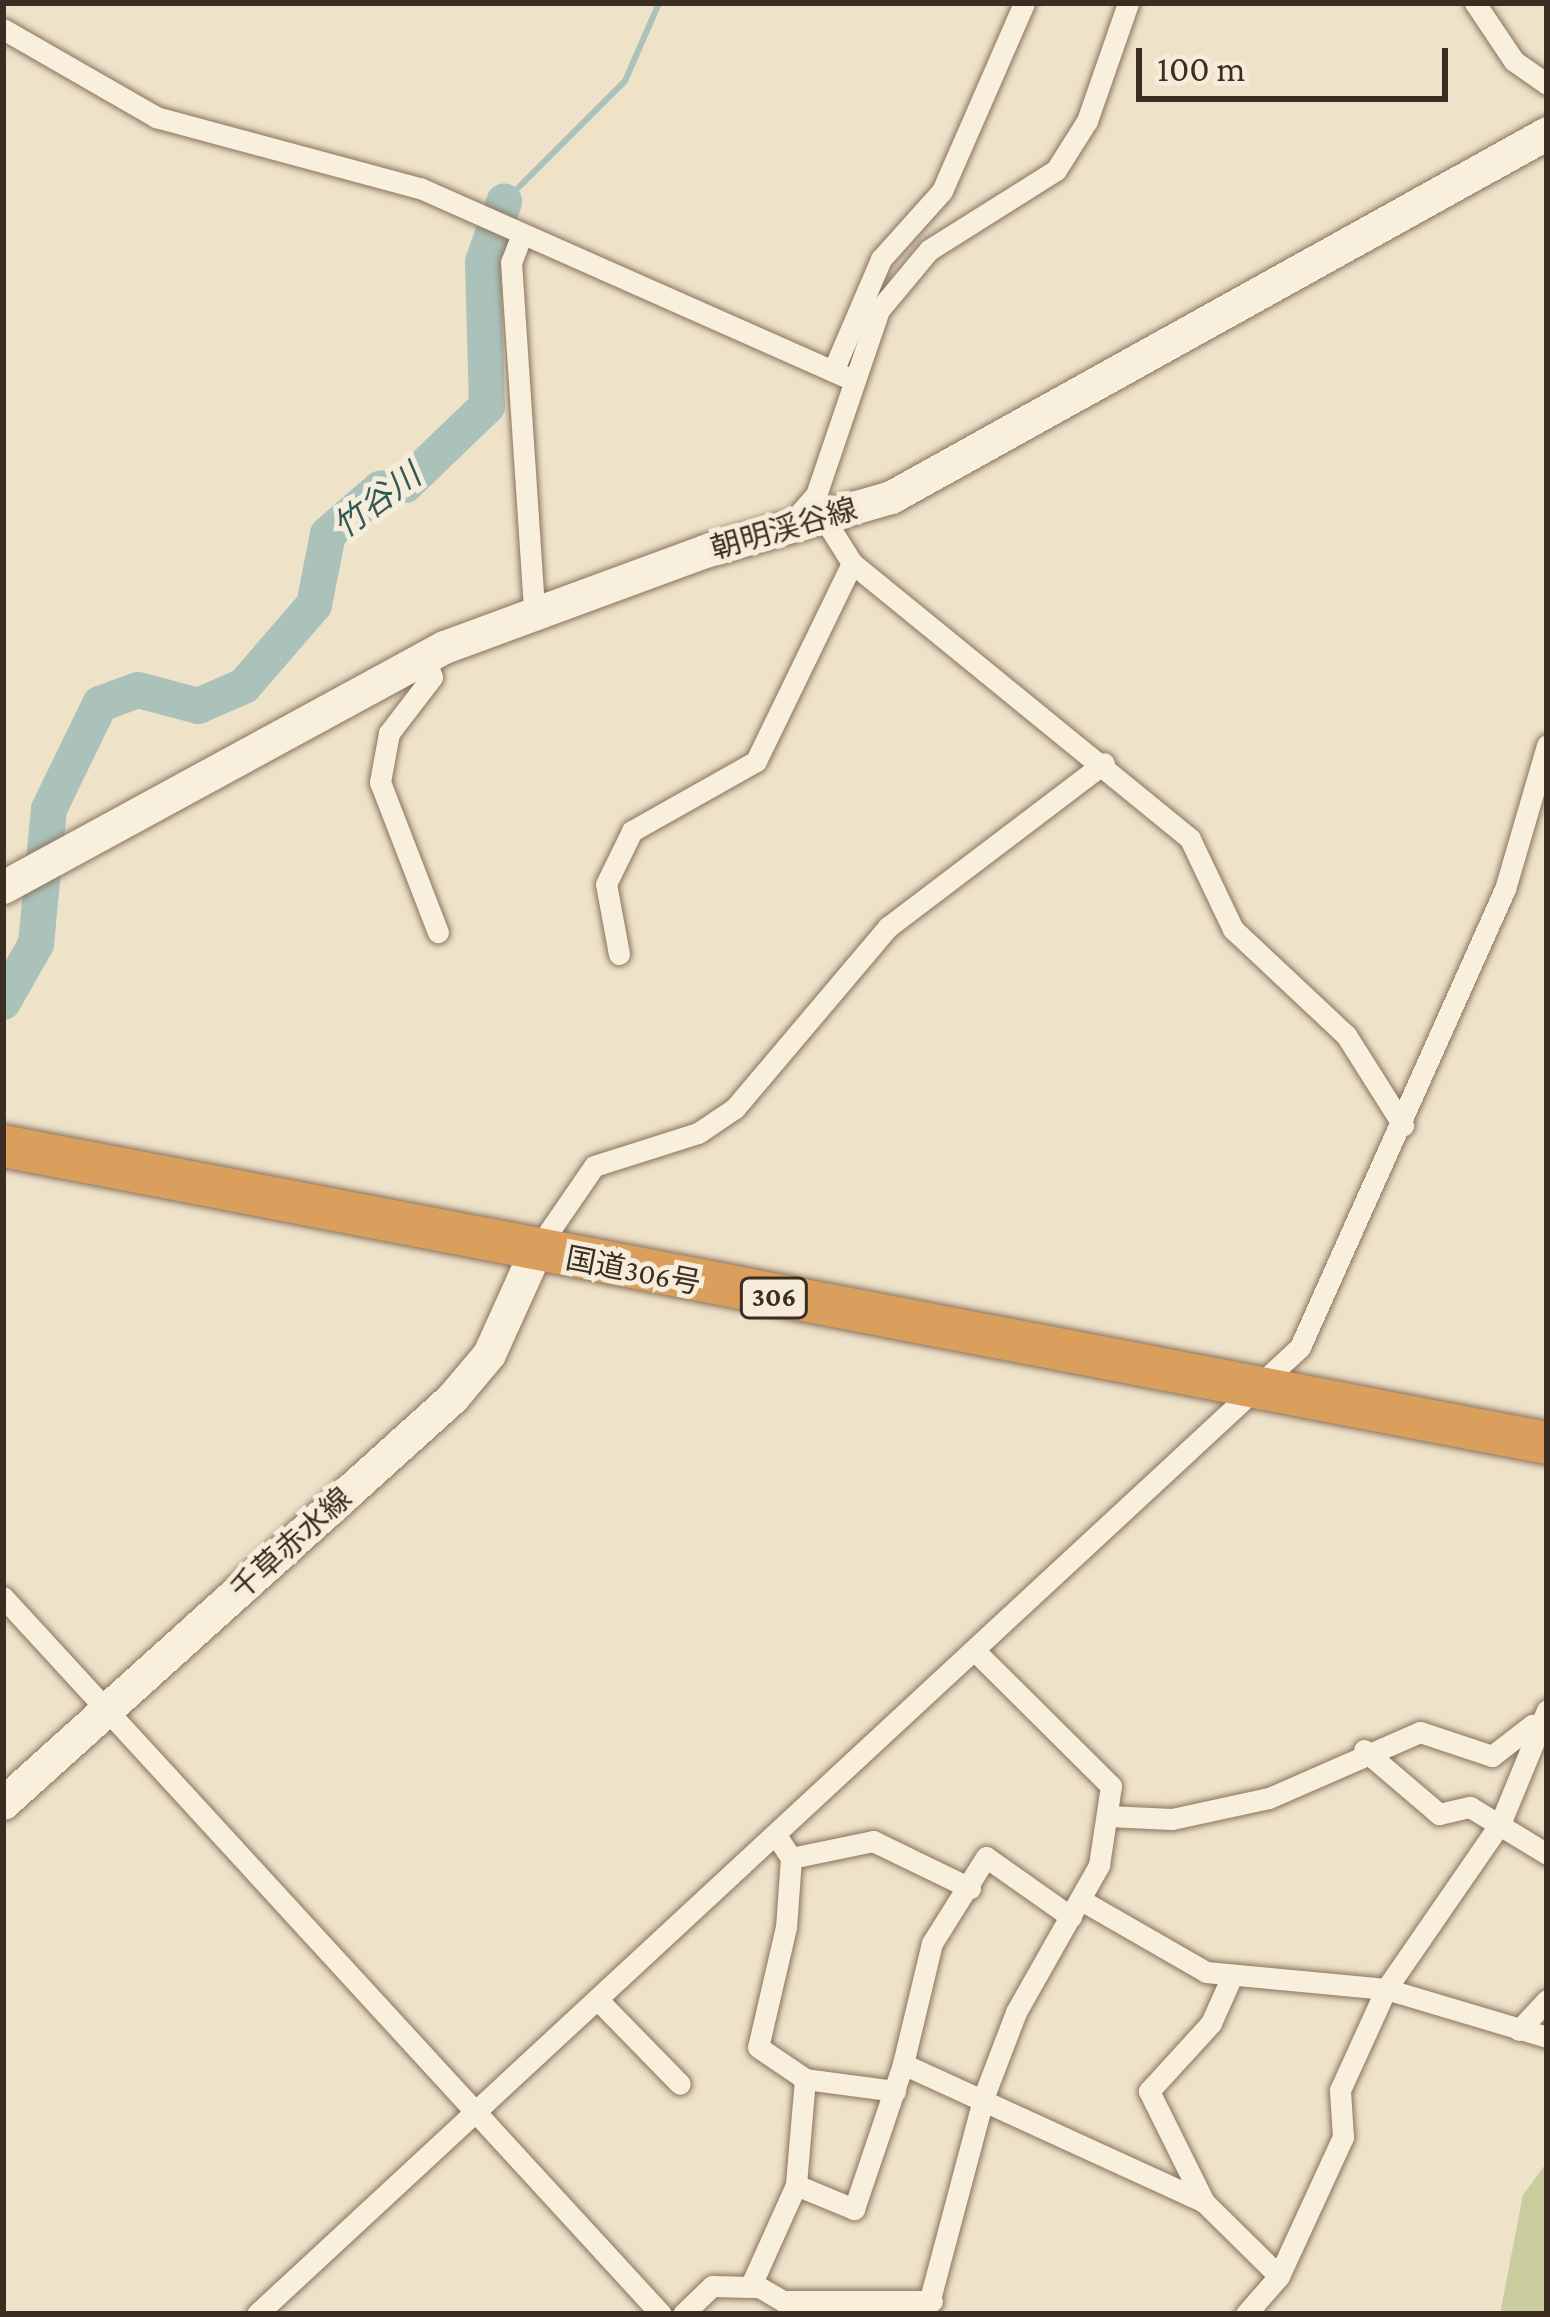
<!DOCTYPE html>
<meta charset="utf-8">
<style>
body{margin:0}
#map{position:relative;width:1550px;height:2317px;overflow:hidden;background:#eee2c9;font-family:"Crimson Pro","Noto Sans JP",serif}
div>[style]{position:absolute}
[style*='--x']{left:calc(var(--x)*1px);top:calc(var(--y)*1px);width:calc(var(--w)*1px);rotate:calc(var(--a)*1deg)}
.green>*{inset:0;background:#c9cc9d}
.stream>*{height:6px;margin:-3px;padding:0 3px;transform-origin:3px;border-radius:3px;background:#aac2ba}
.river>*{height:36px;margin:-18px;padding:0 18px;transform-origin:18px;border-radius:18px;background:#aac2ba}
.roads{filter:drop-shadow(0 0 3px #8a745e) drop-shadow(0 0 3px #8a745e)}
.street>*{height:21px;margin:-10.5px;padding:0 10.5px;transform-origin:10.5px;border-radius:10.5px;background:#f9efdd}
.secondary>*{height:33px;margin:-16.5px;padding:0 16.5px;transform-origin:16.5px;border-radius:16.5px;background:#f9efdd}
.highway>*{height:42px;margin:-21px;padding:0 21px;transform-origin:21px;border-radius:21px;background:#da9f5d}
span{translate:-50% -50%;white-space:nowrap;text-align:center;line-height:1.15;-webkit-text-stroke:10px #f5ecd9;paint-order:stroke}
.shield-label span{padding:3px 9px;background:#f5ecd9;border:3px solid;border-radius:9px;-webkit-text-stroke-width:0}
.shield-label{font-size:27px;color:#3b2d21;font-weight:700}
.street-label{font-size:30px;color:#3b2d21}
.water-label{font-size:33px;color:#315a56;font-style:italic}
.frame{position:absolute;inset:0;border:6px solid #3b2d21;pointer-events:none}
.scale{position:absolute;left:1136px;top:48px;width:312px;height:54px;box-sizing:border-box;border:6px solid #3b2d21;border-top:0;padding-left:15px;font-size:36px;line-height:42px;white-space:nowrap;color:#3b2d21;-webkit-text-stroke:9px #f5ecd9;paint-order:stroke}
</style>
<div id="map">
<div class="green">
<div style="clip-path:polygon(1547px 2162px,1547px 2314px,1500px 2314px,1523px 2195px)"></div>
</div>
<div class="stream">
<div style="--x:504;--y:202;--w:171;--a:-45"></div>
<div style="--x:625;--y:81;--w:85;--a:-66.4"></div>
</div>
<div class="river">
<div style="--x:3;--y:1002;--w:67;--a:-60.4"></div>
<div style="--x:36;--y:944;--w:136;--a:-84.5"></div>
<div style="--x:49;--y:809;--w:117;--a:-64.1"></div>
<div style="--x:100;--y:704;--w:40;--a:-20.2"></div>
<div style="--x:138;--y:690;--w:62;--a:14.9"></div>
<div style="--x:198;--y:706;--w:50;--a:-23.5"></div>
<div style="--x:244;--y:686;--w:107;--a:-49.2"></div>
<div style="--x:314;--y:605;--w:72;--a:-78.8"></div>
<div style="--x:328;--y:534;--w:69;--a:-40.9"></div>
<div style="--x:380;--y:489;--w:25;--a:-9"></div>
<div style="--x:405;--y:485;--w:114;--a:-43.9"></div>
<div style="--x:487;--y:406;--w:144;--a:-91.6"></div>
<div style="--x:483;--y:262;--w:64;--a:-70.7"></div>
</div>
<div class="roads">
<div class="street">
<div style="--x:1475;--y:3;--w:70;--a:56.1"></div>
<div style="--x:1514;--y:61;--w:40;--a:34.9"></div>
<div style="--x:3;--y:29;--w:177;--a:29.9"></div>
<div style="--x:156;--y:117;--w:273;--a:15.1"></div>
<div style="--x:420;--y:188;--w:471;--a:23.9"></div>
<div style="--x:522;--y:234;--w:30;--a:111"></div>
<div style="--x:511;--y:262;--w:351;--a:86.2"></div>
<div style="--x:833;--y:371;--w:122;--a:-66.8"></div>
<div style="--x:881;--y:259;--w:91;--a:-48.1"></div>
<div style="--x:942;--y:191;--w:205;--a:-66.4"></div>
<div style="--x:794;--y:520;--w:33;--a:-49"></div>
<div style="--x:816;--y:495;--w:195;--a:-71.2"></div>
<div style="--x:879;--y:310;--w:78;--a:-50.2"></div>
<div style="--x:929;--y:250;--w:150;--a:-32.2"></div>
<div style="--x:1056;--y:170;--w:58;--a:-57.7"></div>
<div style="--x:1087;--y:121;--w:125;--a:-70.8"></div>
<div style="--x:825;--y:520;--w:51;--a:57.9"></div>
<div style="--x:852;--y:563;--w:436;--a:39.2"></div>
<div style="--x:1190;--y:839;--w:100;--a:64.5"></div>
<div style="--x:1233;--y:929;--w:155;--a:43.2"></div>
<div style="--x:1346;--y:1035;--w:107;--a:57.7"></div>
<div style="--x:425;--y:657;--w:21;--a:71"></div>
<div style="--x:432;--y:677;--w:71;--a:127.5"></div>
<div style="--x:389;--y:733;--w:50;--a:100.4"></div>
<div style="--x:380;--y:782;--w:161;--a:68.9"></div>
<div style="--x:619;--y:954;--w:71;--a:-100.5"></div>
<div style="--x:606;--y:884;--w:59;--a:-63.9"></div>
<div style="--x:632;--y:831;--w:142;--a:-29.4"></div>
<div style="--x:756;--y:761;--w:220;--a:-64.1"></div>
<div style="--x:535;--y:1252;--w:104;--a:-55.5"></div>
<div style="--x:594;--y:1166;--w:109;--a:-17.6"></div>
<div style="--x:698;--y:1133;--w:45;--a:-34"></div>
<div style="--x:735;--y:1108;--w:237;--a:-49.8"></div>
<div style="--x:888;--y:927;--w:271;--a:-37.2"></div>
<div style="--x:3;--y:1597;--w:973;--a:47.46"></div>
<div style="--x:1364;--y:1750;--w:99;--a:40.5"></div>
<div style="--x:1439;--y:1814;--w:32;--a:-13"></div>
<div style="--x:1470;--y:1807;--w:90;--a:31.4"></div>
<div style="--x:1108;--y:1816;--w:64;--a:2.7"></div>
<div style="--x:1172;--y:1819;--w:99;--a:-12.2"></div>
<div style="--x:1269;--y:1798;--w:165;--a:-23.6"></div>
<div style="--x:1420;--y:1732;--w:76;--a:18.4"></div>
<div style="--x:1492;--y:1756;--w:51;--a:-37.8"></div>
<div style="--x:776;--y:1835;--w:27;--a:57"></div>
<div style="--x:791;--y:1858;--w:69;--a:94.1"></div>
<div style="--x:786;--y:1927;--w:123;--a:103.1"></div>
<div style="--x:758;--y:2047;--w:57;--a:34.2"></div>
<div style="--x:805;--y:2079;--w:106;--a:94.9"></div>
<div style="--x:796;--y:2185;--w:107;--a:114.2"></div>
<div style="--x:752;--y:2283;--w:36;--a:30"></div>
<div style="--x:783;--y:2301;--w:149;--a:0"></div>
<div style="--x:791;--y:1858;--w:84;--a:-11.7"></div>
<div style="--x:873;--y:1841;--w:108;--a:25.9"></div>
<div style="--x:1081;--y:1900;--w:144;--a:29.9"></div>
<div style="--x:1206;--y:1972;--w:181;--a:5.4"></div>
<div style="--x:1386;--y:1989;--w:168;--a:16.6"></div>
<div style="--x:1071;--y:1917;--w:104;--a:-144.8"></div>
<div style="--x:986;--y:1857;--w:102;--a:122.1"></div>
<div style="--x:932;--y:1943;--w:124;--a:103.5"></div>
<div style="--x:903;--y:2064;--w:331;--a:24.6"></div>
<div style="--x:1204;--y:2202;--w:105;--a:44.6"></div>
<div style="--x:598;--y:2000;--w:117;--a:45.7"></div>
<div style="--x:1519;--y:2030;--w:41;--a:-47"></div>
<div style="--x:805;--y:2079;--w:91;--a:7.6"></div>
<div style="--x:796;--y:2185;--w:63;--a:22.5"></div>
<div style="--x:854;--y:2209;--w:153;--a:-71.3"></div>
<div style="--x:1204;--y:2202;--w:124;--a:-116.4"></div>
<div style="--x:1149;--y:2091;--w:92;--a:-47.6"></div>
<div style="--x:1211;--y:2023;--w:51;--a:-65.9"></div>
<div style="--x:257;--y:2314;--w:1422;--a:-42.83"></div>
<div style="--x:1300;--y:1347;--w:502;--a:-65.89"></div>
<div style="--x:1505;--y:889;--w:150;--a:-73.7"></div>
<div style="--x:683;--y:2314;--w:40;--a:-44"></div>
<div style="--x:712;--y:2286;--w:44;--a:1.3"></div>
<div style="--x:926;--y:2314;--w:226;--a:-75.1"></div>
<div style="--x:984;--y:2096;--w:90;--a:-69.1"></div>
<div style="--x:1016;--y:2012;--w:169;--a:-60.5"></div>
<div style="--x:1099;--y:1865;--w:80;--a:-81.4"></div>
<div style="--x:1111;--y:1786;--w:190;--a:-135.2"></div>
<div style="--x:1246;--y:2314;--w:50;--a:-49"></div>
<div style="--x:1279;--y:2276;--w:153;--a:-65.3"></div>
<div style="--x:1343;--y:2137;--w:47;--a:-93.7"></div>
<div style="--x:1340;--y:2090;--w:111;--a:-65.5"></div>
<div style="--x:1386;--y:1989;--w:201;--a:-55.4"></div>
<div style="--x:1500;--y:1824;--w:123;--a:-67.6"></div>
</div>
<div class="secondary">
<div style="--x:3;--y:887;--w:502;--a:-28.56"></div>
<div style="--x:444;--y:647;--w:278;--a:-20.2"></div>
<div style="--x:705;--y:551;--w:194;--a:-16.2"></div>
<div style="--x:891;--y:497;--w:750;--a:-29.02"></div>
<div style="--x:3;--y:1803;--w:605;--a:-42.05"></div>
<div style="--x:452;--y:1398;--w:57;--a:-49.9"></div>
<div style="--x:489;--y:1354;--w:112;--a:-65.7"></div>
</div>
<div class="highway">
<div style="--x:3;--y:1146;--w:1572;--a:10.89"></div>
</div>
</div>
<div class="shield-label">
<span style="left:774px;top:1298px">306</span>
</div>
<div class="street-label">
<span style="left:784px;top:529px;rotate:-16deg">朝明渓谷線</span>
<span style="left:633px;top:1271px;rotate:11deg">国道306号</span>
<span style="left:291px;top:1544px;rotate:-42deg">千草赤水線</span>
</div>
<div class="water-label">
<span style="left:377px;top:501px;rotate:-37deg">竹谷川</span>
</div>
<div class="frame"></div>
<div class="scale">100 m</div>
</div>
